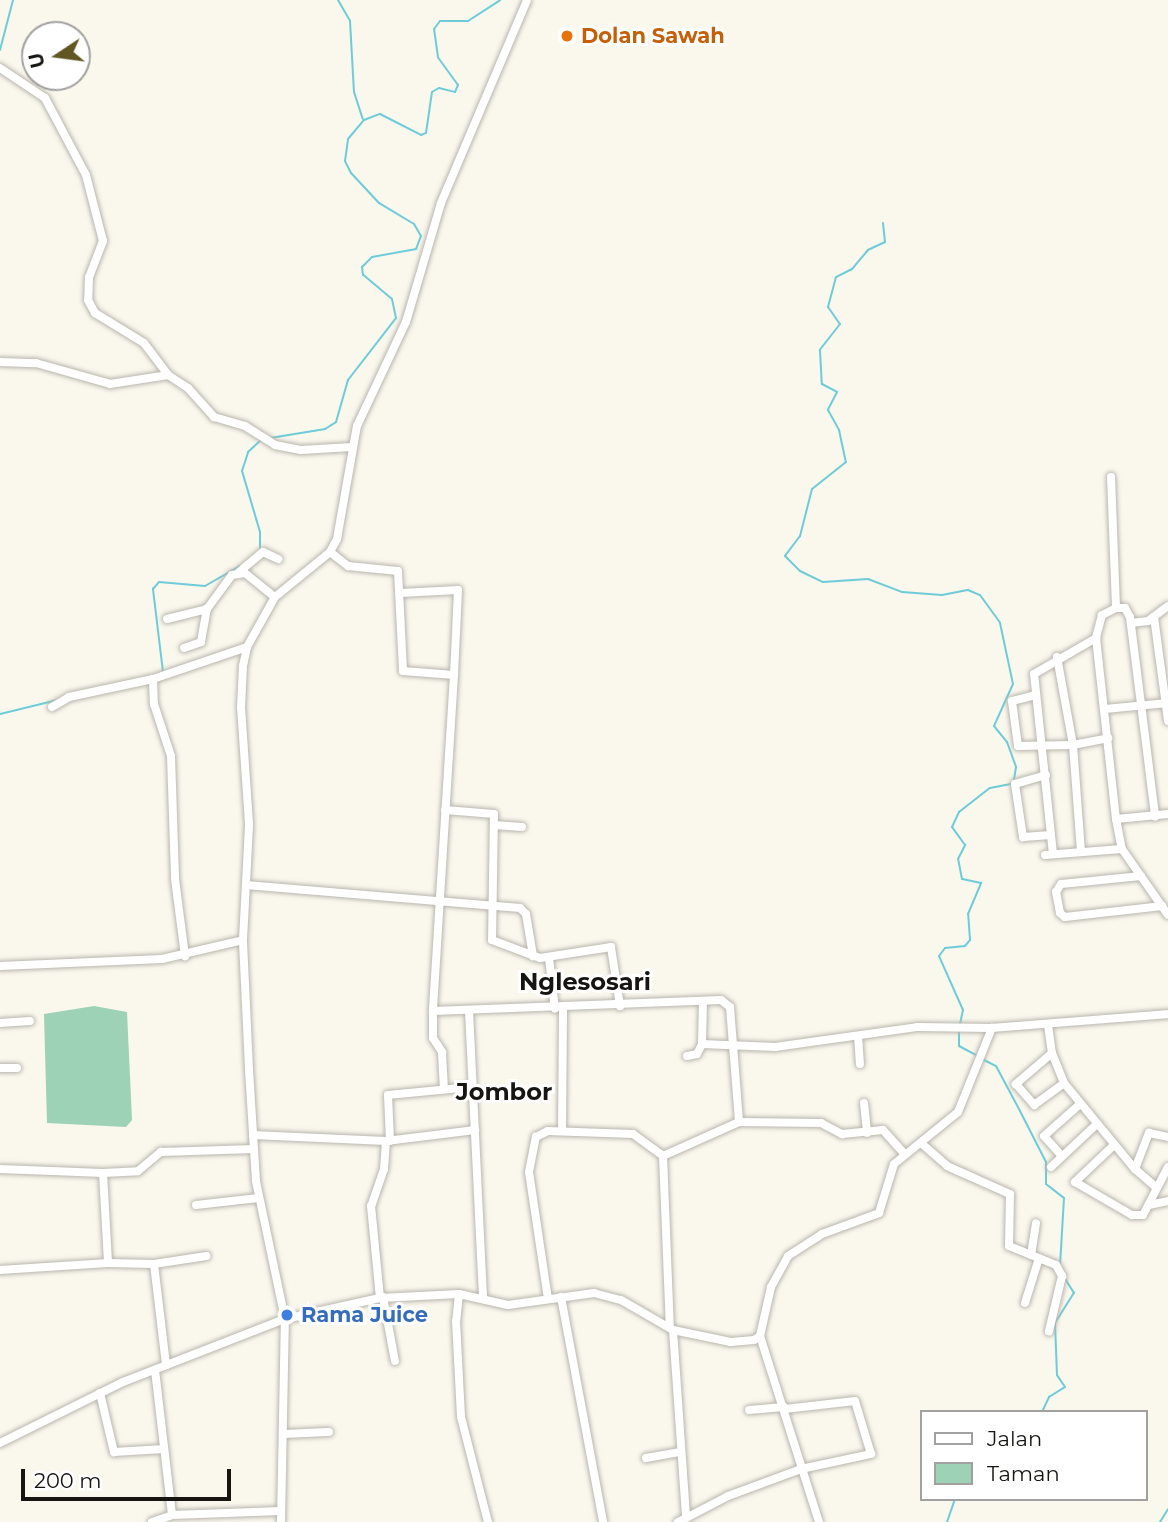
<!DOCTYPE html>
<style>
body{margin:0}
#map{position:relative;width:1168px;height:1522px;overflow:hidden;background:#faf7ed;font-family:Montserrat,sans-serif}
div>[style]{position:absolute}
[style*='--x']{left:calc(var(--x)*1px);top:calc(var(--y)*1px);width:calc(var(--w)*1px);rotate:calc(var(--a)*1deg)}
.green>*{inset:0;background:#9dd2b6}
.stream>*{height:2px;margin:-1px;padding:0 1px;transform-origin:1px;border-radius:1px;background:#6dccd8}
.roads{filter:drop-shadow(0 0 2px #b9b6ae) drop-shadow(0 0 2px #b9b6ae)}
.minor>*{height:8px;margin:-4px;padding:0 4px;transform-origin:4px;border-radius:4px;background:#fff}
.dots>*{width:19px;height:19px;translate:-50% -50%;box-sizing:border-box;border:4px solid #fff;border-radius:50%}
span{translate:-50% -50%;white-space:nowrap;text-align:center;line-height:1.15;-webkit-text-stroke:6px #fff;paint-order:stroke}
.food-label{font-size:21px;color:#c56008;font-weight:700}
.left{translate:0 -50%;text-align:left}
.shop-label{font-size:21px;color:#366cbe;font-weight:700}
.quarter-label{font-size:24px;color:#161512;font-weight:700}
.legend{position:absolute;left:920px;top:1410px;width:228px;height:91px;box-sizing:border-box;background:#fff;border:2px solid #a2a1a0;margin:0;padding:9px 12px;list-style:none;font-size:21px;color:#161512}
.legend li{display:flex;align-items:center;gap:14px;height:35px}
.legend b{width:35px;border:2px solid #a2a1a0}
.north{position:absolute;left:21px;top:21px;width:70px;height:70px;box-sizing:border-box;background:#fff;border:2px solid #a2a1a0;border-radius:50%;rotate:257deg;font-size:19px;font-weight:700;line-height:28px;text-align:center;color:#161512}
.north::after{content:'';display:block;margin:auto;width:24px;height:32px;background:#625723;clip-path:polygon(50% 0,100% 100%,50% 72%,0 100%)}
.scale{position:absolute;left:21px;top:1469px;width:210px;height:32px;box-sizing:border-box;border:4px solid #161512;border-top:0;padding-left:9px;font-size:21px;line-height:24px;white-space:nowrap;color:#161512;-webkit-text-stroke:5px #fff;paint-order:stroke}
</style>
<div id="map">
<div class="green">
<div style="clip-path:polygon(94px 1006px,127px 1012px,132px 1120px,126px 1127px,47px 1123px,44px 1014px)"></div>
</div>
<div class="stream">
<div style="--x:338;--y:0;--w:24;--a:60"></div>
<div style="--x:350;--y:21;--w:71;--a:86.8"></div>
<div style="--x:354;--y:92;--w:28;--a:72"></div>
<div style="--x:0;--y:50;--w:52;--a:-75.4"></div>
<div style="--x:883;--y:223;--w:19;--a:84"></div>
<div style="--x:885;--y:242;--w:19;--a:155"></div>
<div style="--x:868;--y:250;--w:25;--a:130"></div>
<div style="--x:852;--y:269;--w:18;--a:153"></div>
<div style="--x:836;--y:277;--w:31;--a:105"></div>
<div style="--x:828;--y:307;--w:21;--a:55"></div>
<div style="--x:840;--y:324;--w:33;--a:128"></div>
<div style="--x:820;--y:350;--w:34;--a:87"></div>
<div style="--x:822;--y:384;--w:17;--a:28"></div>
<div style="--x:837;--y:392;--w:20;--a:117"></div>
<div style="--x:828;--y:410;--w:23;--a:61"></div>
<div style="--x:839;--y:430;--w:33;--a:78"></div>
<div style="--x:846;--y:462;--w:43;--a:141.5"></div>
<div style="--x:812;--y:489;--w:49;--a:104.3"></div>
<div style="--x:800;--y:536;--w:25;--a:127"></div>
<div style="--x:785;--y:556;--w:21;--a:45"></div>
<div style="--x:800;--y:571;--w:25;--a:26"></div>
<div style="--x:823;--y:582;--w:45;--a:-3.8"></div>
<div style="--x:868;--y:579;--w:36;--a:21"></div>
<div style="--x:902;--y:592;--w:40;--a:4.3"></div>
<div style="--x:942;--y:595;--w:26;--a:-11"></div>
<div style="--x:968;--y:590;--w:13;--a:23"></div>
<div style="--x:980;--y:595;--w:34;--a:54"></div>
<div style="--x:1000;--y:623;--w:62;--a:78"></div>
<div style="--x:1013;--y:684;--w:46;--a:114.3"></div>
<div style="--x:994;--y:726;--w:21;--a:51"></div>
<div style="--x:1007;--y:742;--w:27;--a:70"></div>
<div style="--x:1016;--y:767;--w:13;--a:99"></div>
<div style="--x:270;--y:438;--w:56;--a:-9.3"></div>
<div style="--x:325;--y:429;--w:13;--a:-32"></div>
<div style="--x:336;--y:422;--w:44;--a:-74.1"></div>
<div style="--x:348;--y:380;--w:78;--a:-52.3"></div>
<div style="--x:396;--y:318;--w:19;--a:-102"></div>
<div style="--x:392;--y:299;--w:38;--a:-140"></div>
<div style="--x:363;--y:275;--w:8;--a:-97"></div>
<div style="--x:362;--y:267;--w:14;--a:-45"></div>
<div style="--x:372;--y:257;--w:45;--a:-10.3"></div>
<div style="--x:416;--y:249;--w:14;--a:-69"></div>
<div style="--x:421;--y:236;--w:14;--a:-120"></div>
<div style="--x:414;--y:224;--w:41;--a:-149"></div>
<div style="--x:379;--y:203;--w:41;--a:-133"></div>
<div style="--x:351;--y:173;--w:13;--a:-117"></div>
<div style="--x:345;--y:161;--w:22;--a:-82"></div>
<div style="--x:348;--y:139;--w:25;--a:-50"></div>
<div style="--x:364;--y:120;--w:17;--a:-21"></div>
<div style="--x:380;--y:114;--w:46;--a:27.1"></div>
<div style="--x:421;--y:135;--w:5;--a:-22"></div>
<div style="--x:426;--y:133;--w:41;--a:-81.7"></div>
<div style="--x:432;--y:92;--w:8;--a:-30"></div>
<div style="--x:439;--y:88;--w:16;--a:14"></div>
<div style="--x:455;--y:92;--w:8;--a:-67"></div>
<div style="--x:458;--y:85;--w:34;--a:-126"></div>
<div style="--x:438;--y:57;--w:28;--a:-98"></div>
<div style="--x:434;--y:29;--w:10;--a:-53"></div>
<div style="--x:440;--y:21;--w:28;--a:0"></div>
<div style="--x:468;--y:21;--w:38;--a:-33"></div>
<div style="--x:260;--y:550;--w:18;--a:-90"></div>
<div style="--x:260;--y:532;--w:64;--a:-106.4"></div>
<div style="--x:242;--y:471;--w:20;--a:-72"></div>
<div style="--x:248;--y:452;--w:18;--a:-43"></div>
<div style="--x:163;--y:672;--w:84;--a:-96.9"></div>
<div style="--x:153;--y:589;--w:9;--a:-49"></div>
<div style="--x:159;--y:582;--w:46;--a:5"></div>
<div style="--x:205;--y:586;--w:40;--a:-29.7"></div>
<div style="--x:0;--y:714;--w:59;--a:-13.8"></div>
<div style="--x:960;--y:1024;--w:14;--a:-78"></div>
<div style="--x:963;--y:1010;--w:59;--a:-114"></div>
<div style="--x:939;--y:956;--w:10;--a:-53"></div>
<div style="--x:945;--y:948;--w:20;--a:-6"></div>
<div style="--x:965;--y:946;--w:8;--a:-50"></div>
<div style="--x:970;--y:940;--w:26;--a:-94"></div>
<div style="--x:968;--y:914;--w:34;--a:-67"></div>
<div style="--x:981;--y:883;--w:19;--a:-168"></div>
<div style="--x:962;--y:879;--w:20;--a:-101"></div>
<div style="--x:958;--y:859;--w:16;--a:-63"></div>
<div style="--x:965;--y:845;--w:22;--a:-126"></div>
<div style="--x:952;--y:827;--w:17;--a:-65"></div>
<div style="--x:959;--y:812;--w:39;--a:-38"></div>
<div style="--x:990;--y:788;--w:21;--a:-11"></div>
<div style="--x:959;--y:1029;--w:17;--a:90"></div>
<div style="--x:959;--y:1046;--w:19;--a:28"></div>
<div style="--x:984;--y:1060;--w:13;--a:27"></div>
<div style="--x:996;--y:1066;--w:51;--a:61.9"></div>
<div style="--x:1020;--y:1111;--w:57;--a:63"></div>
<div style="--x:1046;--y:1162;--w:22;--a:90"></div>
<div style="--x:1046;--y:1184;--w:23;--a:38"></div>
<div style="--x:1064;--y:1198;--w:67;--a:93.4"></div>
<div style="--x:1042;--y:1412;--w:17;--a:-65"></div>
<div style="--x:1049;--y:1397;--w:19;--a:-32"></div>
<div style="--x:1065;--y:1387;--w:14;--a:-124"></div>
<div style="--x:1057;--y:1375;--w:52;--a:-92.2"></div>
<div style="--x:1055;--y:1323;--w:36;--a:-58"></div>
<div style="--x:1074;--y:1293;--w:19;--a:-122"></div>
<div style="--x:947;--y:1522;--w:24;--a:-71"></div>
<div style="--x:1160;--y:1522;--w:15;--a:-58"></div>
</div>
<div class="roads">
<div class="minor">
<div style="--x:0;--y:68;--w:54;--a:33.7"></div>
<div style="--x:45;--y:98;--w:87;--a:62"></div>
<div style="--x:86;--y:175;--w:68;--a:75.6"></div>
<div style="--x:103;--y:241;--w:39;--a:111"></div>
<div style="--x:89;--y:277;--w:23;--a:92"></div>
<div style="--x:88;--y:300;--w:15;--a:62"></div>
<div style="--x:95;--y:313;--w:57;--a:31.5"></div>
<div style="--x:144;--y:343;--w:40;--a:53"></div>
<div style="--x:168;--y:375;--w:24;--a:33"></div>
<div style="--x:188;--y:388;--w:39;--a:48"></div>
<div style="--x:214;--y:417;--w:32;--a:16"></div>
<div style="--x:245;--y:426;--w:36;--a:32"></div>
<div style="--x:275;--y:445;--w:26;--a:11"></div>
<div style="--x:301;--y:450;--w:51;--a:-3.4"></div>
<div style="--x:0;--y:362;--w:36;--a:2"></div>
<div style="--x:36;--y:363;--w:77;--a:15.8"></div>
<div style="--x:110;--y:384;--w:59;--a:-8.8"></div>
<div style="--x:1111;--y:477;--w:131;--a:87.8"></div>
<div style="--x:1116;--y:608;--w:16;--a:153"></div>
<div style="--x:1102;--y:615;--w:24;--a:105"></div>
<div style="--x:1096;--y:638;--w:182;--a:83.7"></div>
<div style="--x:1116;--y:819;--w:31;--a:79"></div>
<div style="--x:1122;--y:849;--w:80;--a:55.1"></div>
<div style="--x:330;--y:552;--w:23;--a:38"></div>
<div style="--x:348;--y:566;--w:50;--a:5.7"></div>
<div style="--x:398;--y:571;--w:100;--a:87.1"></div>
<div style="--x:403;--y:671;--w:51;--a:4.5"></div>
<div style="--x:454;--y:675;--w:337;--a:93.6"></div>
<div style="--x:433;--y:1011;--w:288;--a:-2.2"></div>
<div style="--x:721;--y:1000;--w:11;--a:38"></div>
<div style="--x:730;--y:1007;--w:115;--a:85.5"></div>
<div style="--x:739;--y:1122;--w:83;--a:155.9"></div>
<div style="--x:663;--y:1156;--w:172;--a:87.7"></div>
<div style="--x:239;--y:572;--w:31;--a:-40"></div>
<div style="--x:263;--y:552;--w:17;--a:25"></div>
<div style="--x:400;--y:593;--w:58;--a:-3"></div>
<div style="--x:458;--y:590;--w:85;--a:92.7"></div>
<div style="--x:1116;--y:608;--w:9;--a:0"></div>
<div style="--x:1125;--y:608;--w:10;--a:61"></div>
<div style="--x:1130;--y:617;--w:201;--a:82.8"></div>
<div style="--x:1154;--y:617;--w:105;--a:82.3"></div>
<div style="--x:167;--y:619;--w:41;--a:-14"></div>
<div style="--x:1131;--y:623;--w:17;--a:-7"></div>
<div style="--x:1148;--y:621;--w:25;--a:-37"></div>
<div style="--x:184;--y:648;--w:18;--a:-19"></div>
<div style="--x:201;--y:642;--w:34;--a:-80"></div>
<div style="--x:207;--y:609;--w:42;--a:-53.7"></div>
<div style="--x:232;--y:575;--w:13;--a:-9"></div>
<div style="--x:245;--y:573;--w:38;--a:39"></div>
<div style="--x:1057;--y:657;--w:89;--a:79.7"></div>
<div style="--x:1073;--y:745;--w:107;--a:85.7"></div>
<div style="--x:153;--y:679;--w:25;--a:88"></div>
<div style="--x:154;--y:704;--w:55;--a:71.9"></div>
<div style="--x:171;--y:756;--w:123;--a:88.1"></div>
<div style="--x:175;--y:879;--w:78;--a:82.6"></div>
<div style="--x:1036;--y:695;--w:25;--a:166"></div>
<div style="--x:1012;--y:701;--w:45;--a:82.4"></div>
<div style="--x:1018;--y:746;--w:55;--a:-1"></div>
<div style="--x:1073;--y:745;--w:36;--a:-11"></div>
<div style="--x:52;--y:707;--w:20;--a:-30"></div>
<div style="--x:69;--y:697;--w:86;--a:-12.1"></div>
<div style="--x:153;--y:679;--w:99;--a:-18.8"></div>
<div style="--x:1105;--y:709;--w:63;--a:-5.4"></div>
<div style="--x:1046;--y:775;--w:32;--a:164"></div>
<div style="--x:1015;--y:784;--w:54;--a:81.4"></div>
<div style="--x:1023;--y:837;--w:28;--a:-4"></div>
<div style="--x:445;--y:810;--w:49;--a:4.7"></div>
<div style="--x:494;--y:814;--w:126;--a:90.9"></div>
<div style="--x:492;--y:940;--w:51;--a:20.6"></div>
<div style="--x:540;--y:958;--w:72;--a:-8.8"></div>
<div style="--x:611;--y:947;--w:60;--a:81.3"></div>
<div style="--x:1116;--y:819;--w:52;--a:-5.5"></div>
<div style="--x:494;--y:825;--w:28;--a:4"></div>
<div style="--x:1053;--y:854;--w:181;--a:-96"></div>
<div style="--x:1034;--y:674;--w:72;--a:-30.1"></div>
<div style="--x:1045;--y:855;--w:77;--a:-4.5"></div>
<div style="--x:1141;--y:876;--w:80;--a:174.3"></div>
<div style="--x:1061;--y:884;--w:9;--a:122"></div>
<div style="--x:1056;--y:892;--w:21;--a:79"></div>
<div style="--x:1060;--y:913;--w:6;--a:39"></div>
<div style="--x:1065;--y:917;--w:98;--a:-6.5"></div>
<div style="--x:246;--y:885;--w:275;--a:4.8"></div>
<div style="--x:520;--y:908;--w:8;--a:45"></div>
<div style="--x:526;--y:914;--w:43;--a:80.5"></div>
<div style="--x:549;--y:958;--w:51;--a:83.3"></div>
<div style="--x:0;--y:966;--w:162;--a:-2.5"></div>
<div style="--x:162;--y:959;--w:83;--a:-13.2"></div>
<div style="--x:433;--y:1011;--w:27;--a:90"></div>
<div style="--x:433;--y:1038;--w:17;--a:57"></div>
<div style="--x:442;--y:1052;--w:36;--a:87"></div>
<div style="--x:469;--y:1011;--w:287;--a:87.2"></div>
<div style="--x:0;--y:1023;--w:30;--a:-4"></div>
<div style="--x:1048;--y:1025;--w:28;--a:82"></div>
<div style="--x:1052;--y:1053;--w:32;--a:68"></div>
<div style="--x:1064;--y:1083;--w:112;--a:50.5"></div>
<div style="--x:1135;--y:1169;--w:28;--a:41"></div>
<div style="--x:858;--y:1036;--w:28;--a:86"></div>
<div style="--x:702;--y:1044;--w:73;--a:2.4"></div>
<div style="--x:775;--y:1047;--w:143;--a:-8"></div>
<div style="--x:917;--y:1027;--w:75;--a:0.8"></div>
<div style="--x:1052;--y:1053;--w:48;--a:139.3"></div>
<div style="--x:1016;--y:1084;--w:28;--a:49"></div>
<div style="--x:1034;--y:1105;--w:37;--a:-36"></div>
<div style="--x:687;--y:1056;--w:10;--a:-11"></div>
<div style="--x:697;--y:1054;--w:11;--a:-63"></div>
<div style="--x:702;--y:1044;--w:43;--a:-88.7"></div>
<div style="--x:0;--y:1068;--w:17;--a:0"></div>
<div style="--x:864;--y:1103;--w:30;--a:84"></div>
<div style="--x:739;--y:1122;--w:82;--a:0.7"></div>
<div style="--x:821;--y:1123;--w:24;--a:28"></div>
<div style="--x:842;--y:1134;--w:41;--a:-5.6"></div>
<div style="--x:883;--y:1130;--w:31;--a:48"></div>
<div style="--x:562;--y:1130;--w:121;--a:-89.5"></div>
<div style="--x:253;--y:1135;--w:133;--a:2.6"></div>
<div style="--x:386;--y:1141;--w:28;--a:94"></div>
<div style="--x:384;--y:1169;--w:39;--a:109"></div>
<div style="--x:371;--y:1206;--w:92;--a:84.4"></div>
<div style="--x:386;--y:1141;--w:90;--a:-7"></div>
<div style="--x:390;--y:1141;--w:46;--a:-92.5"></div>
<div style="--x:388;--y:1095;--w:83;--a:-5.5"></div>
<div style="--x:921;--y:1143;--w:35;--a:41"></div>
<div style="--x:947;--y:1166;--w:69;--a:24"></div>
<div style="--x:1010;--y:1194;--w:52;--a:91.1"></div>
<div style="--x:1009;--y:1246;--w:51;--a:22"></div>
<div style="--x:1056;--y:1265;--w:13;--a:61"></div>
<div style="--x:1062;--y:1276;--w:57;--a:103.3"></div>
<div style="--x:1114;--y:1145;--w:54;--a:136.5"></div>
<div style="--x:1075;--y:1182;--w:66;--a:30.1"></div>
<div style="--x:1132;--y:1215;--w:11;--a:0"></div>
<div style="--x:1143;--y:1215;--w:54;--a:-62.5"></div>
<div style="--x:1061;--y:1155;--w:25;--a:-132"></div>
<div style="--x:1044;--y:1136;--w:47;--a:-41.5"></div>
<div style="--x:1051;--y:1167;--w:63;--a:-43.1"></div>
<div style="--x:0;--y:1169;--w:103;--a:2.2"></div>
<div style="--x:103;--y:1173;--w:90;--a:86.8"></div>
<div style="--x:108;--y:1263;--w:46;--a:1.2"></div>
<div style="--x:154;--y:1264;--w:53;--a:-8.7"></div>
<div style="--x:1135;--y:1169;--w:39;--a:-69"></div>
<div style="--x:1149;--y:1133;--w:19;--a:12"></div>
<div style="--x:103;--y:1173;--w:35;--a:-3"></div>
<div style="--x:138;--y:1171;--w:30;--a:-40"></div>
<div style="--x:161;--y:1152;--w:93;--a:-1.8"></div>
<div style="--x:196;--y:1205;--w:63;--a:-6.3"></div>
<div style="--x:1149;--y:1205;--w:19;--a:-12"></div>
<div style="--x:1031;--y:1255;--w:32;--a:-81"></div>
<div style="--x:154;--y:1264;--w:102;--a:83.2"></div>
<div style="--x:0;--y:1270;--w:108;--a:-3.7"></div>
<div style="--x:459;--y:1294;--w:27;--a:96"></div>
<div style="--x:456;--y:1321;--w:96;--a:87"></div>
<div style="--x:461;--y:1417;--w:108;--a:75.6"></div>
<div style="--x:383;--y:1297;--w:65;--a:79.4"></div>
<div style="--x:561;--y:1297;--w:229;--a:79.4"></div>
<div style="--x:548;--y:1299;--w:128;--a:-98.5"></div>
<div style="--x:529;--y:1172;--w:36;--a:-79"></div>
<div style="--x:536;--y:1137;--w:13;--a:-27"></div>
<div style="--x:548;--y:1131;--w:85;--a:2"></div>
<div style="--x:633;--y:1134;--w:37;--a:36"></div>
<div style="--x:1025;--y:1303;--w:47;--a:-72.7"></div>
<div style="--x:673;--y:1330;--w:188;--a:86"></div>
<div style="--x:686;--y:1518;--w:9;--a:153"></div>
<div style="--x:760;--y:1336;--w:195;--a:72.4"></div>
<div style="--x:155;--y:1370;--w:146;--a:83.3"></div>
<div style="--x:172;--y:1515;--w:109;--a:-2.1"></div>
<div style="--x:100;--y:1393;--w:61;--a:76.7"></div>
<div style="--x:114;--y:1452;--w:50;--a:-3.4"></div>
<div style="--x:749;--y:1410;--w:35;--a:-5"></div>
<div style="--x:283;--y:1434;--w:46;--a:-2.5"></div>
<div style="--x:0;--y:1443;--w:137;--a:-26.4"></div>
<div style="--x:123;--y:1382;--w:174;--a:-21.3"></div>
<div style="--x:285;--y:1319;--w:97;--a:-12.5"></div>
<div style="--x:380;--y:1298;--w:79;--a:-2.9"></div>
<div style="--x:459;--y:1294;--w:50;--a:12.7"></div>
<div style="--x:508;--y:1305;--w:87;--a:-7.9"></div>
<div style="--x:594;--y:1293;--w:28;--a:15"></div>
<div style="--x:621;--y:1300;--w:60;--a:30"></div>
<div style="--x:673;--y:1330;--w:59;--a:11.7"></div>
<div style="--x:731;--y:1342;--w:23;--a:-5"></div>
<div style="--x:754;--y:1340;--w:7;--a:-34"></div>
<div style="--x:760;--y:1336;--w:50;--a:-77.3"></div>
<div style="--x:771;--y:1287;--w:35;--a:-61"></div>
<div style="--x:788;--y:1256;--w:40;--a:-32.9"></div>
<div style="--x:822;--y:1234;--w:61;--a:-20.2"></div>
<div style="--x:879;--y:1213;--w:51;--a:-73"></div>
<div style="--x:894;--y:1164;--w:82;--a:-39.1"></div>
<div style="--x:958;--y:1112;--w:91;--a:-68"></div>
<div style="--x:992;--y:1028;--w:177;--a:-4.5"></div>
<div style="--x:646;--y:1458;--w:35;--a:-10"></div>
<div style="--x:686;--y:1518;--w:47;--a:-27.6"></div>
<div style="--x:728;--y:1496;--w:78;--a:-20.3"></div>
<div style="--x:801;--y:1469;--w:72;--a:-12.1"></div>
<div style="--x:871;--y:1454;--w:55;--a:-106.8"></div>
<div style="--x:855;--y:1401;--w:71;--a:173.6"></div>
<div style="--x:152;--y:1522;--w:21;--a:-19"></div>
<div style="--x:281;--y:1522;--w:203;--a:-88.9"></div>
<div style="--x:285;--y:1319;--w:141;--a:-101.9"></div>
<div style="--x:256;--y:1181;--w:112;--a:-93.6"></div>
<div style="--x:249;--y:1069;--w:129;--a:-92.7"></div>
<div style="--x:243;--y:940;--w:116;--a:-87"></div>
<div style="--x:249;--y:824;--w:116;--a:-93.9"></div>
<div style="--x:241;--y:708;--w:42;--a:-87.3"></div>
<div style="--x:243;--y:666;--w:19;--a:-78"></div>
<div style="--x:247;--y:647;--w:57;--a:-60.8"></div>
<div style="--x:275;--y:597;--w:71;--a:-39.3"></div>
<div style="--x:330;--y:552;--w:15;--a:-62"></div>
<div style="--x:337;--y:539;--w:115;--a:-80"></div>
<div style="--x:357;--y:426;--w:115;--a:-64.8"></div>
<div style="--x:406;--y:322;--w:124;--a:-73.6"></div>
<div style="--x:441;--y:203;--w:220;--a:-67"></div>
</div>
</div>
<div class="dots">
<div style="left:567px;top:36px;background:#e8710a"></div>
<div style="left:287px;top:1315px;background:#3f7fe0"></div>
</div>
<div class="food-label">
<span class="left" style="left:581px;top:36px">Dolan Sawah</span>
</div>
<div class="shop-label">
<span class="left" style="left:301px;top:1315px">Rama Juice</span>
</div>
<div class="quarter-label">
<span style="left:585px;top:982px">Nglesosari</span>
<span style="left:504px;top:1092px">Jombor</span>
</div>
<ul class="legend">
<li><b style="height:9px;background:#fff"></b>Jalan</li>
<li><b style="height:19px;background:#9dd2b6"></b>Taman</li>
</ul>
<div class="north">U</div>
<div class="scale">200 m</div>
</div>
